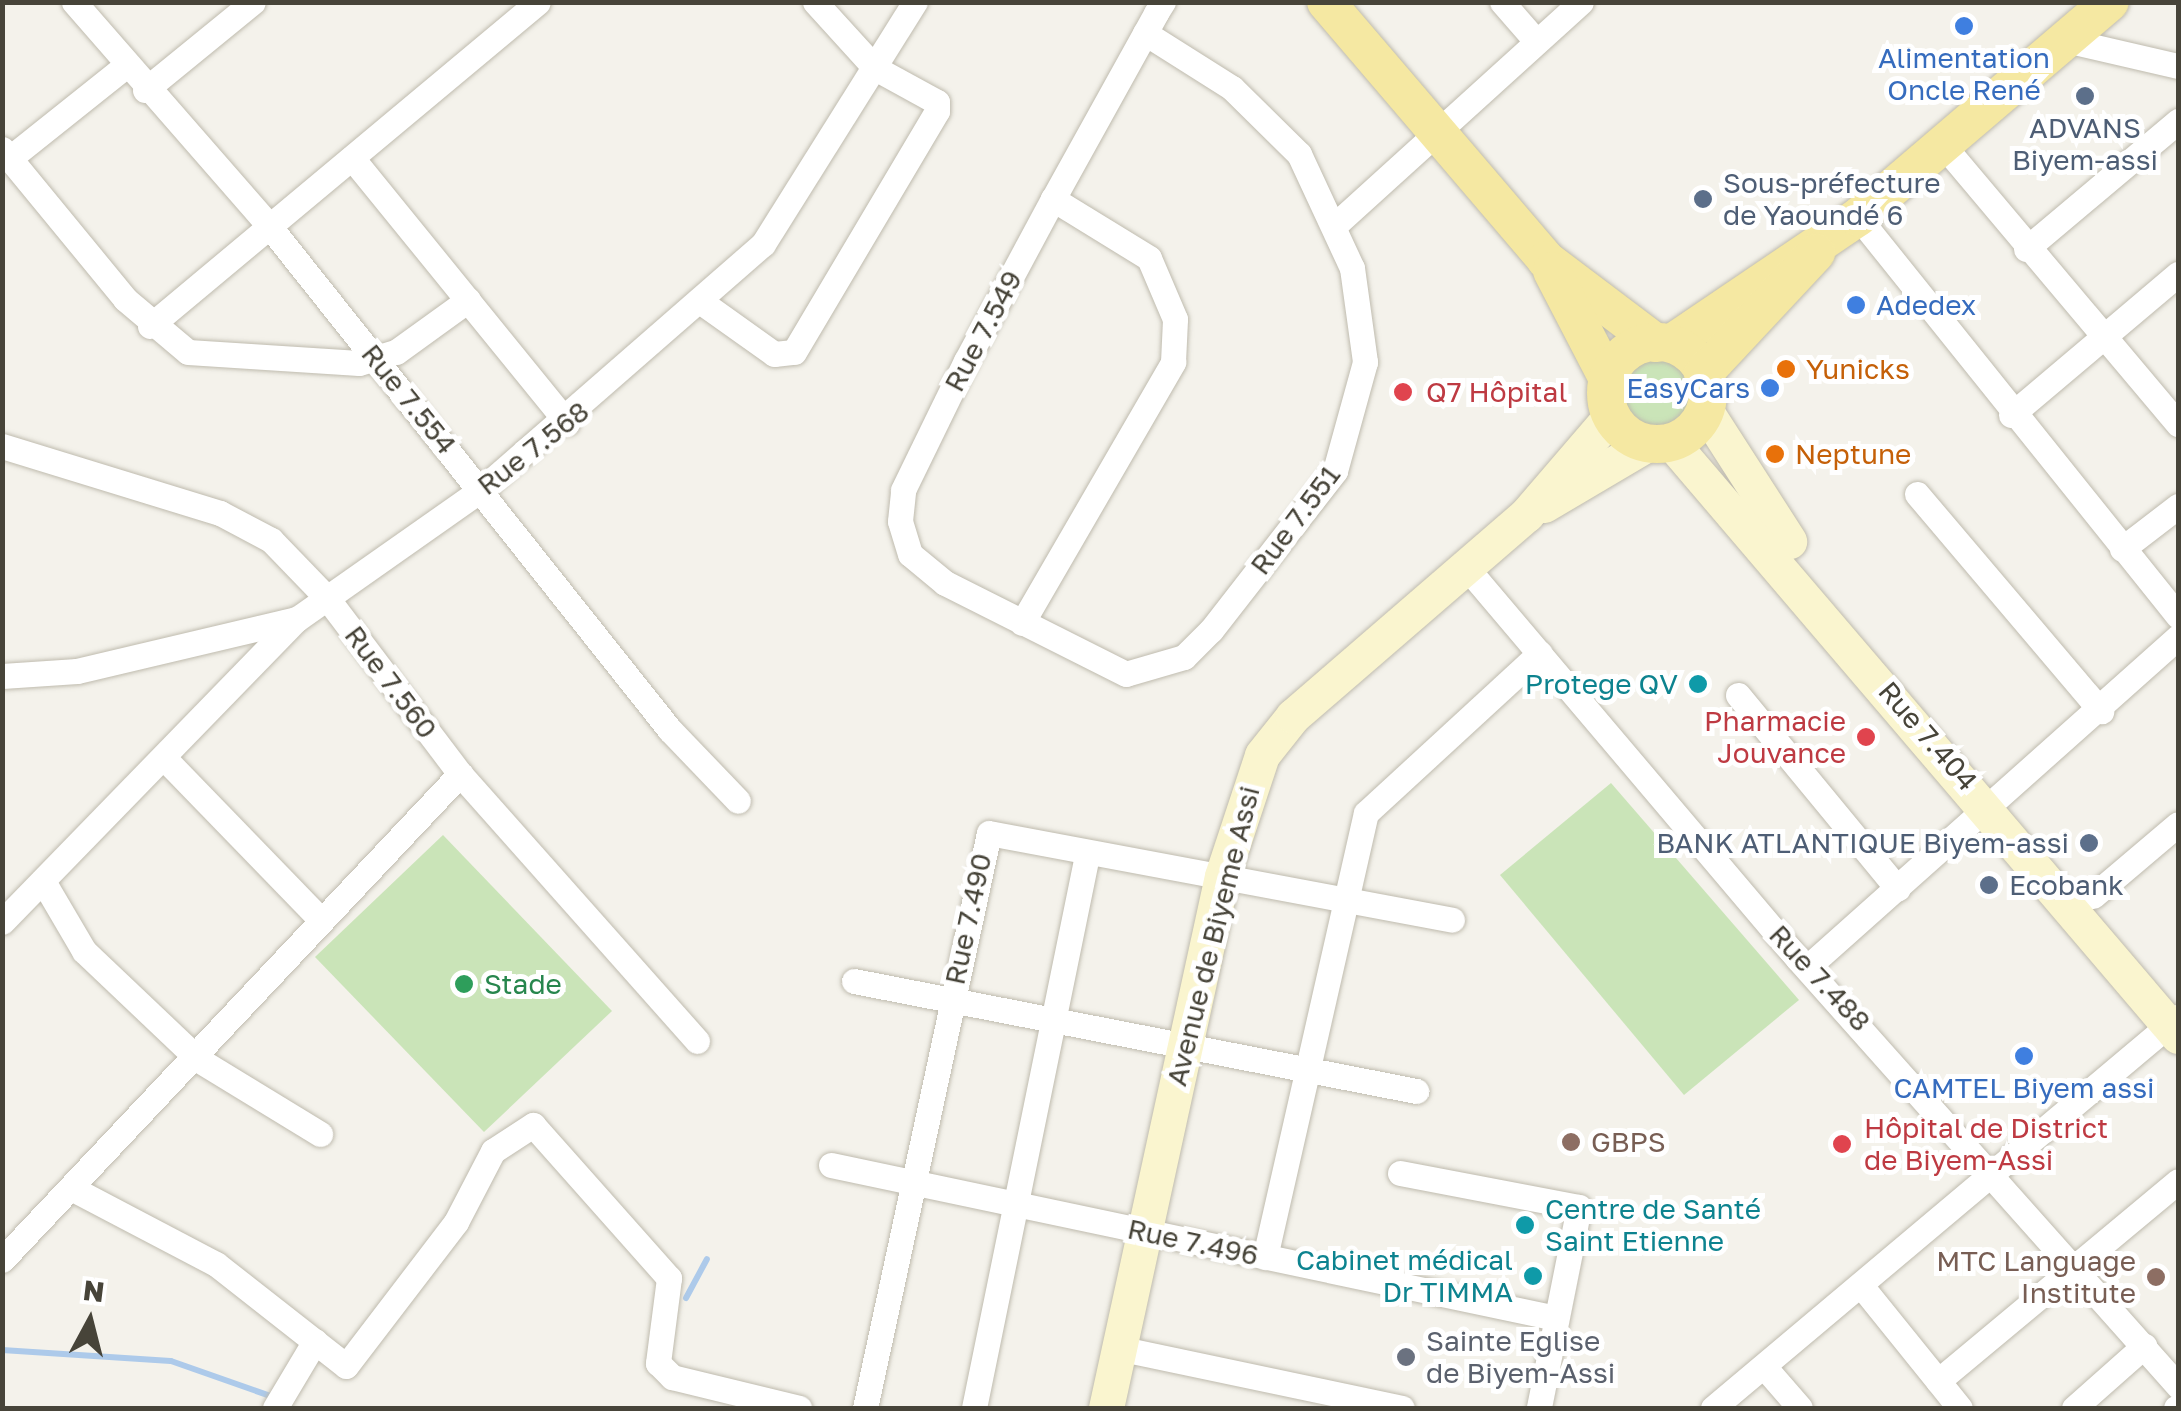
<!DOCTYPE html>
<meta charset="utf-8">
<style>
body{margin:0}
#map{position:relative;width:2181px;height:1411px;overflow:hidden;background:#f4f2eb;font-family:"Golos Text",sans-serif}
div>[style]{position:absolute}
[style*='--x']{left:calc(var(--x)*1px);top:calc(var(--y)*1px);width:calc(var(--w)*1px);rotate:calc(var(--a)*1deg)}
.green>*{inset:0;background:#cae4b8}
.round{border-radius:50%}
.stream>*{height:6px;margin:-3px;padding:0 3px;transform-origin:3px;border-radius:3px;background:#adcaea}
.roads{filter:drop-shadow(0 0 2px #bfbbae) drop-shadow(0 0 2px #bfbbae)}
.street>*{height:25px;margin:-12.5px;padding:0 12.5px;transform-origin:12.5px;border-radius:12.5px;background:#fff}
.secondary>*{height:35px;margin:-17.5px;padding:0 17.5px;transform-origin:17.5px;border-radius:17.5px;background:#faf5cf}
.primary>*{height:38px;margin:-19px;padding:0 19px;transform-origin:19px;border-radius:19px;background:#f5e8a2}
.primary>.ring{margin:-19px;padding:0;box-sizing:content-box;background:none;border:38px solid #f5e8a2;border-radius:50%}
.dots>*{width:28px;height:28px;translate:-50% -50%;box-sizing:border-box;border:5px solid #fff;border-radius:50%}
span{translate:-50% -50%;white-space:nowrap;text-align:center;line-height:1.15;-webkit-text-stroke:10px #fff;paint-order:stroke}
.shop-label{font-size:28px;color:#366cbe}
.left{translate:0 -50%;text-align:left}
.right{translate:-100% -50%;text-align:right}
.service-label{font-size:28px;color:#4e5e75}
.street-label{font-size:28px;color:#474439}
.food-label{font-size:28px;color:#c56008}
.health-label{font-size:28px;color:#be3a42}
.culture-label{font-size:28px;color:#0d838f}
.leisure-label{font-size:28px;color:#27864d}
.education-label{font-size:28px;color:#785e54}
.worship-label{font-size:28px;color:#5b616d}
.frame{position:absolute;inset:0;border:5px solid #474439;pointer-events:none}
.north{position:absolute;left:40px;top:1271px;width:100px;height:100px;-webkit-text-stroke:8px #fff;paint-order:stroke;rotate:7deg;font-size:28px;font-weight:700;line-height:40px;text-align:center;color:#474439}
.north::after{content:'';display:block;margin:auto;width:35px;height:45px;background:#474439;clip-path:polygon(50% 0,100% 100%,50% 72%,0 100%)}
</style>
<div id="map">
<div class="green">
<div class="round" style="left:1621px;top:357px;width:72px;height:72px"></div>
<div style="clip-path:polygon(1611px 783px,1799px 1000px,1684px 1095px,1500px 875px)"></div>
<div style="clip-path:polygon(443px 835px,612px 1011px,484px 1132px,315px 957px)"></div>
</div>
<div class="stream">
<div style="--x:686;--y:1298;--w:44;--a:-61.7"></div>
<div style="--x:2;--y:1350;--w:169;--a:3.7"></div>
<div style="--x:171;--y:1361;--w:108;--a:19.4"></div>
</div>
<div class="roads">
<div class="street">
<div style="--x:74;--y:2;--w:292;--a:48.9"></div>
<div style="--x:266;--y:222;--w:649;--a:51.51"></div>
<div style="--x:670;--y:730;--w:98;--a:46.2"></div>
<div style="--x:1502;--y:2;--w:52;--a:48.9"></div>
<div style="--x:1145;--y:33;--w:103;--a:32.3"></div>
<div style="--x:1232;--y:88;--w:94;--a:44.6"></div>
<div style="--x:1299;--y:154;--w:126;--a:65.1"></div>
<div style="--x:1352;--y:268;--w:95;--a:82.1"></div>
<div style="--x:1365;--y:362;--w:113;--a:105.4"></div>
<div style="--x:1335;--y:471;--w:202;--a:127.9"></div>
<div style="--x:1211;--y:630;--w:38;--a:135"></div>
<div style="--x:1184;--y:657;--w:60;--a:163.7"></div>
<div style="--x:1126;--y:674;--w:203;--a:-153.3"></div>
<div style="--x:945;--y:583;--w:45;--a:-140.4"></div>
<div style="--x:910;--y:554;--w:34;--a:-107"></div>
<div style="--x:900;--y:521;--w:31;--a:-84"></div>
<div style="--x:903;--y:490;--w:144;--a:-64"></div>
<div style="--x:966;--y:361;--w:184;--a:-61.8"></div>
<div style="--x:1053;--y:199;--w:213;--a:-61"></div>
<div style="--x:1156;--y:13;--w:13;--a:-58"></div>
<div style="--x:2065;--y:40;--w:116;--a:13"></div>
<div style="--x:145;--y:90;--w:139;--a:-39.2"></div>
<div style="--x:1943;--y:145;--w:365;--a:49.9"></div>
<div style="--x:2;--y:149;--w:194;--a:50.6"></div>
<div style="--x:125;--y:299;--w:82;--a:40.1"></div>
<div style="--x:188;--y:352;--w:171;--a:3.7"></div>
<div style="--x:359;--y:363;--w:39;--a:-17"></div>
<div style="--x:396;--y:352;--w:89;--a:-35.8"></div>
<div style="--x:10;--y:158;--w:146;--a:-38.6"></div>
<div style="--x:352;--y:158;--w:341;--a:50.9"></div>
<div style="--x:1858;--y:217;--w:511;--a:51.27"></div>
<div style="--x:1335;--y:225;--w:332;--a:-42.2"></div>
<div style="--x:2026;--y:249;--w:199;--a:-40.1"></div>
<div style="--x:704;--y:304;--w:86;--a:35.5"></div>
<div style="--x:774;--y:354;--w:20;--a:-6"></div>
<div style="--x:794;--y:352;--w:280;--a:-59.3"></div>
<div style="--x:937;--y:111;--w:9;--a:-90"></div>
<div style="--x:937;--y:102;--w:71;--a:-151.3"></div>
<div style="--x:875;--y:68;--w:89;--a:-132.3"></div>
<div style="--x:150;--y:326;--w:505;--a:-39.86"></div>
<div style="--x:2011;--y:415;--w:219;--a:-40.2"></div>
<div style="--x:2;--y:446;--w:228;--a:17.1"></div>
<div style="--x:220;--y:513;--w:58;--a:27.9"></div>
<div style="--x:271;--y:540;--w:81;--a:46"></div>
<div style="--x:327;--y:598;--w:221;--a:52.9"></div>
<div style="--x:460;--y:774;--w:357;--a:48.4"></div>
<div style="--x:1917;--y:494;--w:285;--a:49.7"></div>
<div style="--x:2122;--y:549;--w:71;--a:-37.5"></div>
<div style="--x:1466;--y:567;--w:514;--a:49.74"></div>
<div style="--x:1798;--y:959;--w:572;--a:48.33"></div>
<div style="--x:1022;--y:623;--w:302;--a:-59.9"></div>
<div style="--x:1173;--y:362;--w:43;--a:-87.3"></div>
<div style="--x:1175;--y:319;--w:66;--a:-113.1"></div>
<div style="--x:1149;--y:258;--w:113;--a:-148.4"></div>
<div style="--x:2;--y:676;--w:75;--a:-3.8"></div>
<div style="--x:77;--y:671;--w:226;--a:-13.3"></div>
<div style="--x:297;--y:619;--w:226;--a:-35.1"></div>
<div style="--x:482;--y:489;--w:373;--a:-41.1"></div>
<div style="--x:763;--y:244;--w:286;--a:-57.9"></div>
<div style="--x:1738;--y:695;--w:251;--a:50.5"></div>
<div style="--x:165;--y:759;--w:223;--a:45.9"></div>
<div style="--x:43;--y:881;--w:81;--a:59.6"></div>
<div style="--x:84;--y:951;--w:158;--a:43.5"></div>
<div style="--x:199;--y:1060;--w:142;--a:31.4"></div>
<div style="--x:2093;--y:896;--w:111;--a:-40.3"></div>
<div style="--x:2;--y:922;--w:423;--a:-45.8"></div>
<div style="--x:1811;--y:964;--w:492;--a:-41.7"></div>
<div style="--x:854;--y:981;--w:573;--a:11.07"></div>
<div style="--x:831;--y:1165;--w:741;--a:11.92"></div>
<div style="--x:1400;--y:1173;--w:182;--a:10.8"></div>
<div style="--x:1579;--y:1207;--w:205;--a:101.3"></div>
<div style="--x:71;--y:1188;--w:164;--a:27.7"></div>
<div style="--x:216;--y:1264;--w:165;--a:38.1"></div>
<div style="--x:346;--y:1366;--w:181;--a:-52.6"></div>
<div style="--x:456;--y:1222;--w:80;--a:-62.5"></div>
<div style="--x:493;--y:1151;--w:48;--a:-33"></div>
<div style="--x:533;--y:1125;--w:205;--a:48.4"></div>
<div style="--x:669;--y:1278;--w:86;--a:97.4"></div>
<div style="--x:658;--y:1363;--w:20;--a:45"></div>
<div style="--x:672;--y:1377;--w:131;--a:13.7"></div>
<div style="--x:1265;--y:1257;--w:455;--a:-77.2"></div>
<div style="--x:1366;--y:813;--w:236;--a:-42.6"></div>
<div style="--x:2;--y:1260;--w:668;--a:-46.7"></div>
<div style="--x:1863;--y:1288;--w:154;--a:51.1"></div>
<div style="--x:1118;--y:1348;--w:290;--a:11.9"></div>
<div style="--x:1767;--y:1370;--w:50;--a:49"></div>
<div style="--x:1938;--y:1381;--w:312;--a:-39.8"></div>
<div style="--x:275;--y:1408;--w:78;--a:-59.2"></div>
<div style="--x:865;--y:1408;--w:588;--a:-77.83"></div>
<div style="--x:989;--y:833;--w:471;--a:10.6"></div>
<div style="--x:974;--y:1408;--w:564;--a:-78.45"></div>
<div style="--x:1713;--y:1408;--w:608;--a:-40.06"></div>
<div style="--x:2074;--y:1408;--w:94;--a:-41.5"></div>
<div style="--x:2176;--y:1408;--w:2;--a:-27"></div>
</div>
<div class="secondary">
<div style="--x:1705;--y:410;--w:156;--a:57.3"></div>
<div style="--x:1671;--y:442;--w:781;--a:49.52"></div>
<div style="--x:1544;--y:505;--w:120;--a:-30.6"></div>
<div style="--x:1106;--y:1408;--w:544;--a:-77.7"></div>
<div style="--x:1222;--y:876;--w:127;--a:-71.7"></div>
<div style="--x:1262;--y:755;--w:50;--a:-51.5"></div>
<div style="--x:1293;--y:716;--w:308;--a:-40.8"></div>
<div style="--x:1526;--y:515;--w:129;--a:-49.4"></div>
</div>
<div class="primary">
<div style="--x:1326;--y:2;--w:339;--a:49.5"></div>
<div style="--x:1546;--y:260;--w:138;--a:37"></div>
<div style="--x:1552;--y:271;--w:126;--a:62.6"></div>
<div style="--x:1675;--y:341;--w:221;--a:-34.1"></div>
<div style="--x:1858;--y:217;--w:331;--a:-40.5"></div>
<div class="ring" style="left:1606px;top:342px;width:64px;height:64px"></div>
<div style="--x:1703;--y:374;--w:166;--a:-47"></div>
</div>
</div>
<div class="dots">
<div style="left:1964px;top:26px;background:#3f7fe0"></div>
<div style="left:2085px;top:96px;background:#5c6f8a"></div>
<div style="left:1703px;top:199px;background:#5c6f8a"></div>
<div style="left:1856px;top:305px;background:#3f7fe0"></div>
<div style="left:1786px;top:369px;background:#e8710a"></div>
<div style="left:1770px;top:388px;background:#3f7fe0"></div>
<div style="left:1403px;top:392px;background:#e0444e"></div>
<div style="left:1775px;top:454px;background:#e8710a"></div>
<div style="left:1698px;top:684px;background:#0f9aa8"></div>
<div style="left:1866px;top:737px;background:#e0444e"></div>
<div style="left:2089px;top:843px;background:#5c6f8a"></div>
<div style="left:1989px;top:885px;background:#5c6f8a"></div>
<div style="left:464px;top:984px;background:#2e9e5b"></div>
<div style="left:2024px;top:1056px;background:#3f7fe0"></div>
<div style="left:1571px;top:1142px;background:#8d6e63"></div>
<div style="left:1842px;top:1144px;background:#e0444e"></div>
<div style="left:1525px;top:1225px;background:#0f9aa8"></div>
<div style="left:1533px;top:1276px;background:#0f9aa8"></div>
<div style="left:2156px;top:1277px;background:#8d6e63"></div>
<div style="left:1406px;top:1357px;background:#6b7280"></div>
</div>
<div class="shop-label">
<span style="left:1964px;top:74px">Alimentation<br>Oncle René</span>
<span class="left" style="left:1876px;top:305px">Adedex</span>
<span class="right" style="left:1750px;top:388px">EasyCars</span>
<span style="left:2024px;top:1088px">CAMTEL Biyem assi</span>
</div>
<div class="service-label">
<span style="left:2085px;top:144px">ADVANS<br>Biyem-assi</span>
<span class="left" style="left:1723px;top:199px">Sous-préfecture<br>de Yaoundé 6</span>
<span class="right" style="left:2069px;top:843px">BANK ATLANTIQUE Biyem-assi</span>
<span class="left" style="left:2009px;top:885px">Ecobank</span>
</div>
<div class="street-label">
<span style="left:983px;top:331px;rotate:-62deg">Rue 7.549</span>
<span style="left:409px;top:399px;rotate:51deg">Rue 7.554</span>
<span style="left:533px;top:448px;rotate:-38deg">Rue 7.568</span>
<span style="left:1295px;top:520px;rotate:-53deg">Rue 7.551</span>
<span style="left:391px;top:682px;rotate:53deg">Rue 7.560</span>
<span style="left:1928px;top:736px;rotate:49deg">Rue 7.404</span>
<span style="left:968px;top:919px;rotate:-78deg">Rue 7.490</span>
<span style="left:1213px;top:936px;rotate:-76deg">Avenue de Biyeme Assi</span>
<span style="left:1820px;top:978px;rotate:47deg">Rue 7.488</span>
<span style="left:1193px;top:1242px;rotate:12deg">Rue 7.496</span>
</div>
<div class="food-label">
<span class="left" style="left:1806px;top:369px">Yunicks</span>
<span class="left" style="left:1795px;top:454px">Neptune</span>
</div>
<div class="health-label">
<span class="left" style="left:1426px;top:392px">Q7 Hôpital</span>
<span class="right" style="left:1846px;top:737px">Pharmacie<br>Jouvance</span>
<span class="left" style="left:1864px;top:1144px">Hôpital de District<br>de Biyem-Assi</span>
</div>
<div class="culture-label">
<span class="right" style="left:1678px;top:684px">Protege QV</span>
<span class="left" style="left:1545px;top:1225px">Centre de Santé<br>Saint Etienne</span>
<span class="right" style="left:1513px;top:1276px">Cabinet médical<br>Dr TIMMA</span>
</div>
<div class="leisure-label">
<span class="left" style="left:484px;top:984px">Stade</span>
</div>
<div class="education-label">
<span class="left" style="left:1591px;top:1142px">GBPS</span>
<span class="right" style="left:2136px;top:1277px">MTC Language<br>Institute</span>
</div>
<div class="worship-label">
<span class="left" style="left:1426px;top:1357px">Sainte Eglise<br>de Biyem-Assi</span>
</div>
<div class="frame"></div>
<div class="north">N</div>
</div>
